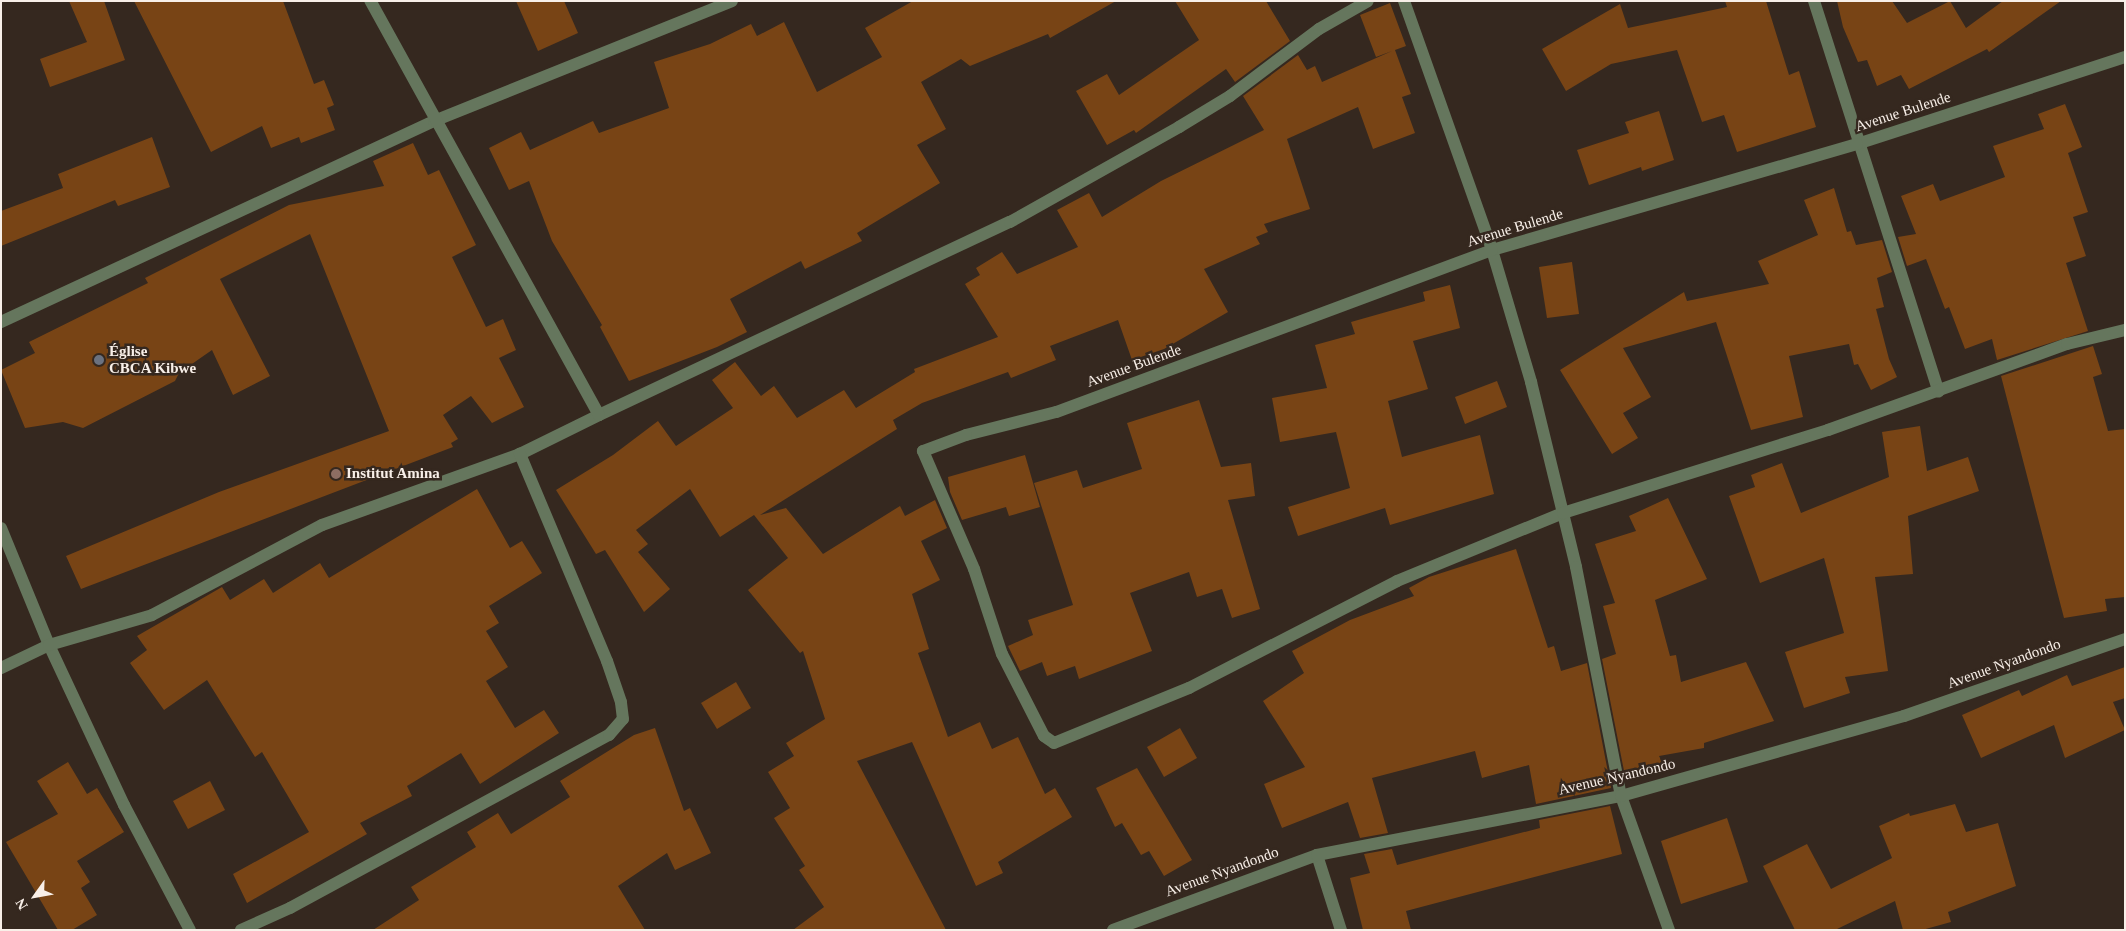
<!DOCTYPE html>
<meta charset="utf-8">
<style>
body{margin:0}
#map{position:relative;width:2126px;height:931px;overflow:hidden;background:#35281f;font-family:Georgia,serif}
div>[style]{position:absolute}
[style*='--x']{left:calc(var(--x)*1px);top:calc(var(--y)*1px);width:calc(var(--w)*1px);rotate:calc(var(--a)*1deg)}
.building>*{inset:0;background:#784415}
.minor>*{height:12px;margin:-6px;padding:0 6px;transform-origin:6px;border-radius:6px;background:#65765d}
.dots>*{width:14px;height:14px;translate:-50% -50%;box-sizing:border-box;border:2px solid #35281f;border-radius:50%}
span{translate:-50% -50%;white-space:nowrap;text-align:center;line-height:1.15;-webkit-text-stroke:5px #35281f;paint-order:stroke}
.street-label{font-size:15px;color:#f8efe8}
.poi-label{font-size:15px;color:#f8efe8;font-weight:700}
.left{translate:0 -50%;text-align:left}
.frame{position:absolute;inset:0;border:2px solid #f8efe8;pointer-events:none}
.north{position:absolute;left:10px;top:871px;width:50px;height:50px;-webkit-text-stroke:4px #35281f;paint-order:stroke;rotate:238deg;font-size:14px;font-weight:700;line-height:20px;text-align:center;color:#f8efe8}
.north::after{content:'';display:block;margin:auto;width:18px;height:22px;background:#f8efe8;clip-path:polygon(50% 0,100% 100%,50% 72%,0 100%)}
</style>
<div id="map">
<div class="building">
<div style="clip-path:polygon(69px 1px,104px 1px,125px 60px,50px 87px,40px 59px,87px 42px)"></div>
<div style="clip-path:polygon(134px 1px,283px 1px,314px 84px,324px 80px,334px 105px,327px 108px,335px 130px,301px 143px,299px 137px,271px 148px,262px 126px,211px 152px)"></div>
<div style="clip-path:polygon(516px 1px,564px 1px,578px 33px,538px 51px)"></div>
<div style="clip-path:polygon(913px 1px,1116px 1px,1050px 38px,1048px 34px,970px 66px,961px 59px,921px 82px,946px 129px,917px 145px,940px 183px,857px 233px,862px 241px,805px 269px,801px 261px,730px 299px,747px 332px,717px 347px,629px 381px,600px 327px,602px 325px,552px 241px,529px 181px,509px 190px,489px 148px,521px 132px,530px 150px,593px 121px,599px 133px,669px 108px,654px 62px,710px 44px,751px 24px,757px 36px,784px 22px,817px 92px,882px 57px,865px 28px)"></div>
<div style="clip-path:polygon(1175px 1px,1266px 1px,1290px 41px,1235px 82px,1226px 69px,1136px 133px,1134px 130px,1107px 145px,1076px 91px,1107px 74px,1119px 95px,1199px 40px)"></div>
<div style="clip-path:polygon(1725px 1px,1766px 1px,1789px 75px,1799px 71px,1816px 127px,1737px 152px,1724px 115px,1702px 122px,1677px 50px,1611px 64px,1566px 91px,1542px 49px,1620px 4px,1628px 28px,1727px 7px)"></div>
<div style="clip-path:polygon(1837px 1px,1892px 1px,1907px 23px,1950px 1px,1966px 28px,2003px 1px,2061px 1px,1989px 52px,1987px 49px,1909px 89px,1901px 75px,1877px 86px,1867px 60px,1858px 62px,1843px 27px)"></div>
<div style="clip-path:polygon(1390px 3px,1406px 46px,1395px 50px,1411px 94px,1402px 97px,1415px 133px,1373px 149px,1358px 107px,1287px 139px,1310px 209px,1264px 224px,1268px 232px,1256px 237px,1260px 244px,1204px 269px,1228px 312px,1164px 349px,1132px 360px,1118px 320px,1050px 346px,1056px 360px,1011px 378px,1008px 372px,922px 403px,893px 420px,897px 429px,760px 515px,786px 508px,823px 554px,900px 506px,905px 516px,935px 500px,947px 528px,921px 541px,940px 580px,912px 594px,929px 649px,918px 653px,948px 737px,980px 722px,992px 749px,1018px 737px,1045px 794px,1055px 788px,1072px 817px,998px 862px,1003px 873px,976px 886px,912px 742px,857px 761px,946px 930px,793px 930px,824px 907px,799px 870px,805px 866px,774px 818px,790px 808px,768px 772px,794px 756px,786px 743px,825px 719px,803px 651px,800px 653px,748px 590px,788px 558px,754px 515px,720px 537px,690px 489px,636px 530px,648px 544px,638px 552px,670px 589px,644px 612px,605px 550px,596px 554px,556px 490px,613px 455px,658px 421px,676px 446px,733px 408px,712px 380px,735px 362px,761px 396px,774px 386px,797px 418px,844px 390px,856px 408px,915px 372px,914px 369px,998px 337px,965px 284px,980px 275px,976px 268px,1002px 252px,1017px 274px,1078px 247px,1057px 210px,1089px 193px,1102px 217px,1161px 181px,1264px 130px,1243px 96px,1298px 55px,1307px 70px,1315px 66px,1322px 82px,1392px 51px,1376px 57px,1360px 15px)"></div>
<div style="clip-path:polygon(2065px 104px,2082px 147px,2068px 153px,2088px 212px,2073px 217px,2086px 256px,2066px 263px,2088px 331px,1997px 360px,1992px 339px,1965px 349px,1949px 307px,1945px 309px,1926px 259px,1907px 266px,1898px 237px,1916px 234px,1901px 196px,1933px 184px,1940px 201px,2005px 177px,1993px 146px,2044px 129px,2038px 114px)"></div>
<div style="clip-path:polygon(1659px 111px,1674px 160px,1642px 171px,1641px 167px,1589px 185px,1577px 150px,1629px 133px,1625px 122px)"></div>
<div style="clip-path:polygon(152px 137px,170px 187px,118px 206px,115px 200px,1px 246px,1px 211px,63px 188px,58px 174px)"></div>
<div style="clip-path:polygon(413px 143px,428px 175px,439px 170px,476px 245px,452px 257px,486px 327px,503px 319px,516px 350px,499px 358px,524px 407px,492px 423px,471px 396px,443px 415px,458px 439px,451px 443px,453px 447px,81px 589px,66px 556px,219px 492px,389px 431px,310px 234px,220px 279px,270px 376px,233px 395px,212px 350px,179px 373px,175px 381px,83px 428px,63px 422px,25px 428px,1px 370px,35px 353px,29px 342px,148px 283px,145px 278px,289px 205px,384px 186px,373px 161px)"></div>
<div style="clip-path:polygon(1834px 188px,1847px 232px,1851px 231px,1856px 245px,1882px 240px,1892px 272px,1877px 278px,1884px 307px,1876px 309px,1889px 359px,1897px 377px,1871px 390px,1858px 364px,1854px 365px,1849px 344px,1789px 356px,1803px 417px,1751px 430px,1716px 322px,1623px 348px,1651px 397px,1623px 413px,1638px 438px,1612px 454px,1560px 370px,1684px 292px,1687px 301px,1769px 284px,1758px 261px,1818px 235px,1804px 200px)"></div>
<div style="clip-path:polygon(1572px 262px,1579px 314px,1547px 318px,1539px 267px)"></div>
<div style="clip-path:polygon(1450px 285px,1460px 328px,1413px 341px,1428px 389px,1388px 401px,1402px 457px,1480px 435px,1494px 494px,1390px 525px,1385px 508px,1298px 536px,1288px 507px,1350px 488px,1336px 432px,1280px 442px,1272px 398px,1327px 388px,1315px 345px,1355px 334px,1351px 322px,1425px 301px,1423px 292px)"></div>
<div style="clip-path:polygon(2093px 346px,2102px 374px,2093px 377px,2108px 431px,2125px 429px,2125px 597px,2105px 599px,2107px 611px,2064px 618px,2001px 376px)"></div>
<div style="clip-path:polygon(1497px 381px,1507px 407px,1465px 424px,1455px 397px)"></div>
<div style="clip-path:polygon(1199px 400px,1221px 467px,1251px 463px,1255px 496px,1228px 500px,1260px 609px,1232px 618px,1222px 589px,1197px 597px,1189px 572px,1130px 593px,1152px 651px,1079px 679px,1075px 666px,1047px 676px,1042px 662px,1020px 671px,1008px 646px,1033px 635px,1028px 620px,1073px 605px,1034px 483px,1077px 470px,1083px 488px,1142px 469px,1127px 423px)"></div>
<div style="clip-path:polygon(1920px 426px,1927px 471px,1968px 457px,1979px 491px,1908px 516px,1913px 574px,1875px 577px,1888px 671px,1845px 677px,1850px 693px,1804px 708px,1785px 652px,1844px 633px,1824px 558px,1760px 583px,1729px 496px,1755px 487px,1751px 475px,1782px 463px,1801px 513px,1889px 477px,1882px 432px)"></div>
<div style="clip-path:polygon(1025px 455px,1040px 507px,1009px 516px,1006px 507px,962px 520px,950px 492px,948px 477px)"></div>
<div style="clip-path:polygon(477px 489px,510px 548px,522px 541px,542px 573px,489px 606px,499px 623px,486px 631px,508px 667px,486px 681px,515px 728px,544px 710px,559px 733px,480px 784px,461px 753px,407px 786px,412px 796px,360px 823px,367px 834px,247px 903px,233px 874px,309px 832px,262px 752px,255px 757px,207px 680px,164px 710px,130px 663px,147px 650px,137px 636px,222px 587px,230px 600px,264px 579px,273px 593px,320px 563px,329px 578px)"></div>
<div style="clip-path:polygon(1668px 498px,1707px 579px,1655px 600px,1670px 656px,1676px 655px,1681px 682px,1746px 662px,1774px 721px,1704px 743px,1704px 748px,1659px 756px,1663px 764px,1626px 781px,1602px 659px,1616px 654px,1603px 606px,1615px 603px,1595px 544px,1636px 531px,1629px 516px)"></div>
<div style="clip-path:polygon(1516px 549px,1548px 648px,1554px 646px,1561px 671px,1587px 663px,1611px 788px,1536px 804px,1529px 765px,1482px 778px,1475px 751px,1372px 778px,1388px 833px,1360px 838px,1348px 802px,1282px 828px,1264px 784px,1305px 767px,1263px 701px,1304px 673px,1292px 651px,1350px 620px,1414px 596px,1409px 588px,1429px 577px)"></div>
<div style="clip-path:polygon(2125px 667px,2125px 698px,2113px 702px,2125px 730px,2065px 758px,2054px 725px,1981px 758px,1962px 715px,2019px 690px,2022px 696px,2067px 675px,2072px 686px)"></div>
<div style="clip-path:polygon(736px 682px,751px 708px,717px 729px,701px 703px)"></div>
<div style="clip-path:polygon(655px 728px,684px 811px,690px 808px,711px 853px,675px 870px,667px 853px,618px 886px,645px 930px,373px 930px,419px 900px,411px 887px,476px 847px,467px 832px,498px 813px,511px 834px,570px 797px,560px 781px,634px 735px)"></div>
<div style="clip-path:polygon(1180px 728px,1197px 758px,1164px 777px,1147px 747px)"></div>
<div style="clip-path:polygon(68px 762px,87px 794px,97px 788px,124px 832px,77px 861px,90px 882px,81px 888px,97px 915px,72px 930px,58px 930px,6px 842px,58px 814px,37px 781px)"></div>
<div style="clip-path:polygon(1137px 768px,1192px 860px,1164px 876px,1149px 851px,1141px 855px,1122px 823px,1115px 827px,1096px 788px)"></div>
<div style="clip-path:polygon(210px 781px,225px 810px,188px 829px,173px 801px)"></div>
<div style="clip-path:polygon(1955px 804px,1966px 832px,1998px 823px,2016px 886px,1948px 912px,1951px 922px,1922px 930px,1903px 930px,1895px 901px,1835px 930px,1795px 930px,1763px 866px,1807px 844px,1831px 889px,1892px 858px,1879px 826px,1909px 813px,1910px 816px)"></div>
<div style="clip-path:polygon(1610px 806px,1622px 854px,1406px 911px,1411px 930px,1363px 930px,1350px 878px,1370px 873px,1364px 854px,1392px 849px,1397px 865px,1540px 828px,1539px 820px)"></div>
<div style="clip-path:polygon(1727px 818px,1748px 882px,1681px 904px,1661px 841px)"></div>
</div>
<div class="minor">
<div style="--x:1404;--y:1;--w:264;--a:70.5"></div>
<div style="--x:1492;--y:250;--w:138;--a:73.5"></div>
<div style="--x:1531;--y:382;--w:190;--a:76.3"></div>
<div style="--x:1576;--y:567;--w:233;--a:78.9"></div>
<div style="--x:1621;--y:796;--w:142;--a:70.3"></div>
<div style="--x:1814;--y:1;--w:410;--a:72.3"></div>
<div style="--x:2125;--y:57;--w:282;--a:162"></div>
<div style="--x:1857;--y:144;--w:380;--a:163.8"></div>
<div style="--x:1492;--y:250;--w:465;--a:159.6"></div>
<div style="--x:1056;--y:412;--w:93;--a:165.7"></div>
<div style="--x:966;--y:435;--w:46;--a:159.6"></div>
<div style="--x:923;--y:451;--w:129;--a:66.6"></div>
<div style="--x:974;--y:569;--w:89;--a:71.8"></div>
<div style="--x:1002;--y:654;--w:92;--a:62.9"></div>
<div style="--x:1044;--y:736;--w:12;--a:35"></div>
<div style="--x:1054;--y:743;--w:146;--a:-22.2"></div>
<div style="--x:1189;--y:688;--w:234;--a:-27.2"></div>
<div style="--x:1397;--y:581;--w:179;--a:-22.3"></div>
<div style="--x:1563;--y:513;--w:278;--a:-17.4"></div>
<div style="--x:1828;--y:430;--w:254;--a:-19.8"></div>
<div style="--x:2067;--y:344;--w:60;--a:-13.6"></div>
<div style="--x:1;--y:322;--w:477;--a:-24.9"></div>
<div style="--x:434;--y:121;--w:321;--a:-21.9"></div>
<div style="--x:599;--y:415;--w:454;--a:-25.2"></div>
<div style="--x:1010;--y:222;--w:194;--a:-29.3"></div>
<div style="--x:1179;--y:127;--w:60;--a:-31.3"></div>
<div style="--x:1230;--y:96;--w:111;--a:-37"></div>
<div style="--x:1319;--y:29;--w:56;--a:-29.7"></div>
<div style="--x:1;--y:528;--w:126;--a:67.7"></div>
<div style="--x:49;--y:645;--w:177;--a:64.9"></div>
<div style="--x:124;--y:805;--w:141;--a:62.2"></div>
<div style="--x:1;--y:668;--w:53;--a:-25.6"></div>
<div style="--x:49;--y:645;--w:107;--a:-16.2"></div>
<div style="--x:152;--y:615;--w:192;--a:-27.9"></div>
<div style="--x:322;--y:525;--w:210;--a:-19.7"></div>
<div style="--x:520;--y:454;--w:88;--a:-26.3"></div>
<div style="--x:599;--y:415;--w:473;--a:-118.9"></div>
<div style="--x:1317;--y:855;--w:79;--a:72.3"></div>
<div style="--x:241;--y:930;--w:54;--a:-24.2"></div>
<div style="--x:290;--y:908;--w:363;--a:-28.5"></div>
<div style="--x:609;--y:735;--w:21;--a:-49"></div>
<div style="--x:623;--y:719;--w:17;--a:-97"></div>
<div style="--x:621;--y:702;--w:43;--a:-108.9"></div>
<div style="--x:607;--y:661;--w:225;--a:-112.8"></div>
<div style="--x:1113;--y:930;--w:217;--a:-20.2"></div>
<div style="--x:1317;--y:855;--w:310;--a:-11"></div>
<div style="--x:1621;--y:796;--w:294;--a:-15.8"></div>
<div style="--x:1904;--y:716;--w:234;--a:-19.2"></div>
</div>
<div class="dots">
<div style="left:99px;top:360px;background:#6b7280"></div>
<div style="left:336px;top:474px;background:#8d6e63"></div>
</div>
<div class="street-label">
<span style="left:1903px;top:112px;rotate:-18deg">Avenue Bulende</span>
<span style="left:1515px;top:228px;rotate:-17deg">Avenue Bulende</span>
<span style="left:1134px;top:366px;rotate:-20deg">Avenue Bulende</span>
<span style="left:2004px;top:664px;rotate:-20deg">Avenue Nyandondo</span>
<span style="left:1617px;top:777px;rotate:-13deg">Avenue Nyandondo</span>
<span style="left:1222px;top:872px;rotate:-20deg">Avenue Nyandondo</span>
</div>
<div class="poi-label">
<span class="left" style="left:109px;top:360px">Église<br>CBCA Kibwe</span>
<span class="left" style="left:346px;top:474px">Institut Amina</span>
</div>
<div class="frame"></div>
<div class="north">N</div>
</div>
